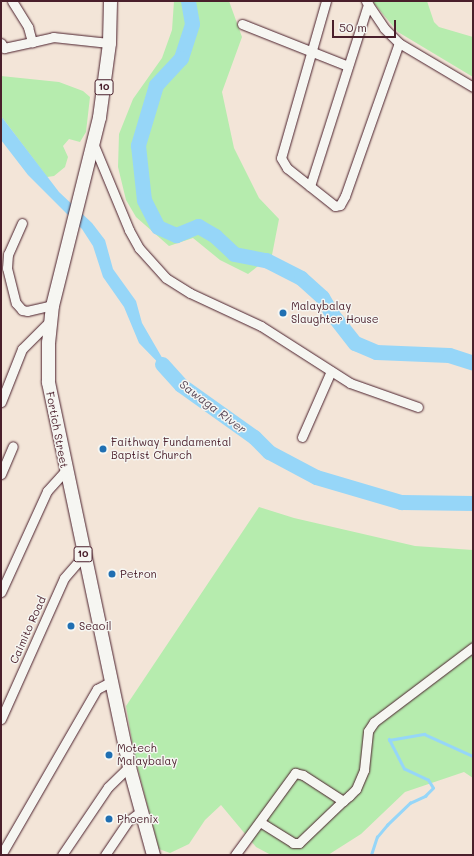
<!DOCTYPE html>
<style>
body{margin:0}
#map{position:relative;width:474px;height:856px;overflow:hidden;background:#f3e5d8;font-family:Mali,sans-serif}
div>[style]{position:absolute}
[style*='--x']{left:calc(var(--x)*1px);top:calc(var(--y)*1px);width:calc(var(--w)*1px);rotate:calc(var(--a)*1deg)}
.green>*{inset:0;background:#b6ecae}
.water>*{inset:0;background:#96d6f8}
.stream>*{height:2.5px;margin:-1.25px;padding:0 1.25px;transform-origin:1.25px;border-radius:1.25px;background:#96d6f8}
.river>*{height:15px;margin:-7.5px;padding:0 7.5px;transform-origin:7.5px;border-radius:7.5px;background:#96d6f8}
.roads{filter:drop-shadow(0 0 1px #4a1f2b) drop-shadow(0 0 1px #4a1f2b)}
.minor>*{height:9px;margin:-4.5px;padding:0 4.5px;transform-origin:4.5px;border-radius:4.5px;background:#f6f6f2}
.highway>*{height:13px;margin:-6.5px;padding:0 6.5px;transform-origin:6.5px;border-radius:6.5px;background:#f6f6f2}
.dots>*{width:11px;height:11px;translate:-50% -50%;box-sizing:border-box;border:2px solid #f6f6f2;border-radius:50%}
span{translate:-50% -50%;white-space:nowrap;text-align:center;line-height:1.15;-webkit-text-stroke:3px #f6f6f2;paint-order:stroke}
.shield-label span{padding:1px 3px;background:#f6f6f2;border:1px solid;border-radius:3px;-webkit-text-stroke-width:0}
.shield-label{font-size:10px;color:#4a1f2b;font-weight:700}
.poi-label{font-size:11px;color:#4a1f2b}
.left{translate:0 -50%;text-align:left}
.street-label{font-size:11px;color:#4a1f2b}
.water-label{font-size:12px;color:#5d4d5e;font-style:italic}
.frame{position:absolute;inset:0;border:2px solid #4a1f2b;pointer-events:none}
.scale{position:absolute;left:332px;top:20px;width:64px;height:18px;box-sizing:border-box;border:2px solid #4a1f2b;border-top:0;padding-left:5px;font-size:12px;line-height:14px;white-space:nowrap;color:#4a1f2b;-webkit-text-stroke:3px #f6f6f2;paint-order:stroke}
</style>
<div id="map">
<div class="green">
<div style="clip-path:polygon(174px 1px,229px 1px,242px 37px,222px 92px,234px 148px,259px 198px,279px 219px,272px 255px,248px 274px,220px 260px,193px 238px,169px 246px,136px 217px,126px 200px,118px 167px,119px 134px,133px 99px,162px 58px,172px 30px)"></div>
<div style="clip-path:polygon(372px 1px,427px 1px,434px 22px,439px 27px,473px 37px,473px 77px,398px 32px)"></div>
<div style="clip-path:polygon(1px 76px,59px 82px,83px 91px,90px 97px,86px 132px,80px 142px,69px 139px,63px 146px,68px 157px,65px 167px,54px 176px,47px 177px,1px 116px)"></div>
<div style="clip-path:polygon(259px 507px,294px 518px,415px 546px,473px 550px,473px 778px,464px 772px,405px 792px,361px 834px,328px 855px,271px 855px,256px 847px,221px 805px,205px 820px,189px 844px,170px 853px,159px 849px,135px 758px,126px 706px)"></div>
</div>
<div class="water">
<div style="clip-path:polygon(1px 116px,59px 192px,92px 223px,105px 240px,113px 269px,136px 301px,142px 323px,175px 380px,139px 343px,124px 307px,103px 277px,93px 246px,82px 229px,28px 175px,1px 140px)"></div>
</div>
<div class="stream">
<div style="--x:371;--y:855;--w:19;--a:-72"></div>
<div style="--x:377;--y:837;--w:16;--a:-50"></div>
<div style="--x:387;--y:825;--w:32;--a:-44"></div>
<div style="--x:410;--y:803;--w:17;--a:-25"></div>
<div style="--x:425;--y:796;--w:11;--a:-45"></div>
<div style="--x:433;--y:788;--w:9;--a:-122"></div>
<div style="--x:428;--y:780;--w:26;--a:-155"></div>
<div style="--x:404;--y:769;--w:33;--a:-117"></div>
<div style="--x:389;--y:740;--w:36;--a:-10"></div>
<div style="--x:424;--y:734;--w:54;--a:24.2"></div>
</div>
<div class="river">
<div style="--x:188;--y:1;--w:23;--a:80"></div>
<div style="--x:192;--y:24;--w:36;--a:108"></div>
<div style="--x:181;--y:58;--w:37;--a:133"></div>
<div style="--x:156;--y:85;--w:63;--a:106.7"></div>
<div style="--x:138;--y:145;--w:55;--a:83.8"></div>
<div style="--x:144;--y:200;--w:30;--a:63"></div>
<div style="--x:158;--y:227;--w:20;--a:24"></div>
<div style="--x:176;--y:235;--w:24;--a:-22"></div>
<div style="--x:198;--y:226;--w:20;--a:30"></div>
<div style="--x:215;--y:236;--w:26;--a:43"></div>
<div style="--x:234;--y:254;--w:33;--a:11"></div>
<div style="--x:266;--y:260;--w:39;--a:27"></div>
<div style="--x:301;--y:278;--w:28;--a:42"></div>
<div style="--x:322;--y:297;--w:20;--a:60"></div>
<div style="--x:332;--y:314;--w:37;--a:52"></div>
<div style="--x:355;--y:343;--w:23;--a:23"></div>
<div style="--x:376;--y:352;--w:73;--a:2.4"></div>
<div style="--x:449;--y:355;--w:25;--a:18"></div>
<div style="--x:162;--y:364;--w:28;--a:48"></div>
<div style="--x:181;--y:385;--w:90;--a:35.5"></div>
<div style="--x:254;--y:437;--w:21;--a:45"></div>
<div style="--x:269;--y:452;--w:53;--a:28"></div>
<div style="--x:316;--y:477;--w:89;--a:16.4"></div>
<div style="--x:401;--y:502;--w:72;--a:0.8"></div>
</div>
<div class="roads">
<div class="minor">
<div style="--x:12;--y:1;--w:31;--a:58"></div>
<div style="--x:28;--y:27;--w:16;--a:75"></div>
<div style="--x:32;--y:42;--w:22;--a:-13"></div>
<div style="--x:53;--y:37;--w:56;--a:6.1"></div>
<div style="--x:326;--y:1;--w:163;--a:106"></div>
<div style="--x:281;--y:158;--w:12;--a:59"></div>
<div style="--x:287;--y:168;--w:61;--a:38.4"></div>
<div style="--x:335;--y:206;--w:5;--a:-11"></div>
<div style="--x:340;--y:205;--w:10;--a:-61"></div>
<div style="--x:345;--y:196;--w:162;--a:-70.6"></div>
<div style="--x:366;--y:1;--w:32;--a:56"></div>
<div style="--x:384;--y:28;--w:21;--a:45"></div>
<div style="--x:399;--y:43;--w:86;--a:30.7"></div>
<div style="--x:242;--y:24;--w:114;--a:21.6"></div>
<div style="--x:1;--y:43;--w:6;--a:59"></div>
<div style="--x:4;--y:48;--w:29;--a:-12"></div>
<div style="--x:93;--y:143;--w:94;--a:67.5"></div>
<div style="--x:129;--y:230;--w:21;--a:61"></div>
<div style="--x:139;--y:248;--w:40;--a:48"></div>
<div style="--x:166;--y:278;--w:28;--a:32"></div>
<div style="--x:190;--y:293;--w:78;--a:24.9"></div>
<div style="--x:261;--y:326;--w:106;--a:32.6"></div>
<div style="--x:350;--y:383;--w:72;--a:19.4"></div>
<div style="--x:310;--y:186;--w:191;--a:-72.3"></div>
<div style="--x:22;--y:223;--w:34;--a:114"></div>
<div style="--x:8;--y:254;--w:14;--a:94"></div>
<div style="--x:7;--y:268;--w:36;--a:76"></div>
<div style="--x:16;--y:303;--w:9;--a:49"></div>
<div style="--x:22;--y:310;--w:5;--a:11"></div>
<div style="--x:27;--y:311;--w:26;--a:-13"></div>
<div style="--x:1;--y:402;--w:57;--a:-68.4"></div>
<div style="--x:22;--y:349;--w:40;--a:-45"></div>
<div style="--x:302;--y:437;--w:72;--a:-66.3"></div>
<div style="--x:1;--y:474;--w:30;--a:-67"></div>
<div style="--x:1;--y:592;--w:111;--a:-65.5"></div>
<div style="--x:47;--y:491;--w:27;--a:-48"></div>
<div style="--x:1;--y:719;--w:154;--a:-65.9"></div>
<div style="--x:64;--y:578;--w:29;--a:-49"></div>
<div style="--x:260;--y:822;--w:39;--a:32"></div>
<div style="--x:293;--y:843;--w:6;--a:0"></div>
<div style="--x:299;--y:843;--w:61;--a:-43.7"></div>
<div style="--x:1;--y:855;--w:192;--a:-60"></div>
<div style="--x:97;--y:689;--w:15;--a:-28"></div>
<div style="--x:62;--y:855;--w:82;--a:-55.9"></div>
<div style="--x:108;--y:787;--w:29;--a:-44"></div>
<div style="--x:105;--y:855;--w:41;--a:-55.9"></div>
<div style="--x:128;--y:821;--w:15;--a:-37"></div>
<div style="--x:235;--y:855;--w:102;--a:-53.8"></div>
<div style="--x:295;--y:773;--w:8;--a:14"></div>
<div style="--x:303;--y:775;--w:48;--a:33"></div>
<div style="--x:343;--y:801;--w:8;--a:-40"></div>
<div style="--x:349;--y:796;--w:10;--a:-45"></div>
<div style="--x:356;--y:789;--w:21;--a:-67"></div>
<div style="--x:364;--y:770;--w:39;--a:-84"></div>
<div style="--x:368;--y:731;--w:11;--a:-56"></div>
<div style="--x:374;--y:722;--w:124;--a:-37.1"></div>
</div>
<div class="highway">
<div style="--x:110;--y:1;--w:42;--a:91.4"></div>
<div style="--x:109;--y:43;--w:75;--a:97.7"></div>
<div style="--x:99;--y:117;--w:194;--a:104"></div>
<div style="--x:52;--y:305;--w:37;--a:96"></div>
<div style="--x:48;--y:342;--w:40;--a:90"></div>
<div style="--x:48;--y:382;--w:393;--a:78.1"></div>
<div style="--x:129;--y:767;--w:91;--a:74.7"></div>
</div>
</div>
<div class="dots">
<div style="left:283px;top:313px;background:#1f6fb2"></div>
<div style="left:103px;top:449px;background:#1f6fb2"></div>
<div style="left:112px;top:574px;background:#1f6fb2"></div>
<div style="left:71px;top:626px;background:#1f6fb2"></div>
<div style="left:109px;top:755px;background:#1f6fb2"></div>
<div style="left:109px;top:819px;background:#1f6fb2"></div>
</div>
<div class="shield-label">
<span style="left:104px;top:87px">10</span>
<span style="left:83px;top:554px">10</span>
</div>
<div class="poi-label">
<span class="left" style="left:291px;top:313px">Malaybalay<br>Slaughter House</span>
<span class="left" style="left:111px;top:449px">Faithway Fundamental<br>Baptist Church</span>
<span class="left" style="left:120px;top:574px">Petron</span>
<span class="left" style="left:79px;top:626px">Seaoil</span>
<span class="left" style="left:117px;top:755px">Motech<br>Malaybalay</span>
<span class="left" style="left:117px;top:819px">Phoenix</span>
</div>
<div class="street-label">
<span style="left:57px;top:430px;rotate:79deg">Fortich Street</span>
<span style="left:28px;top:630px;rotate:-66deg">Caimito Road</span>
</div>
<div class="water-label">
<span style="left:213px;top:407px;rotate:37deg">Sawaga River</span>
</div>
<div class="frame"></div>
<div class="scale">50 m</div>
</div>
